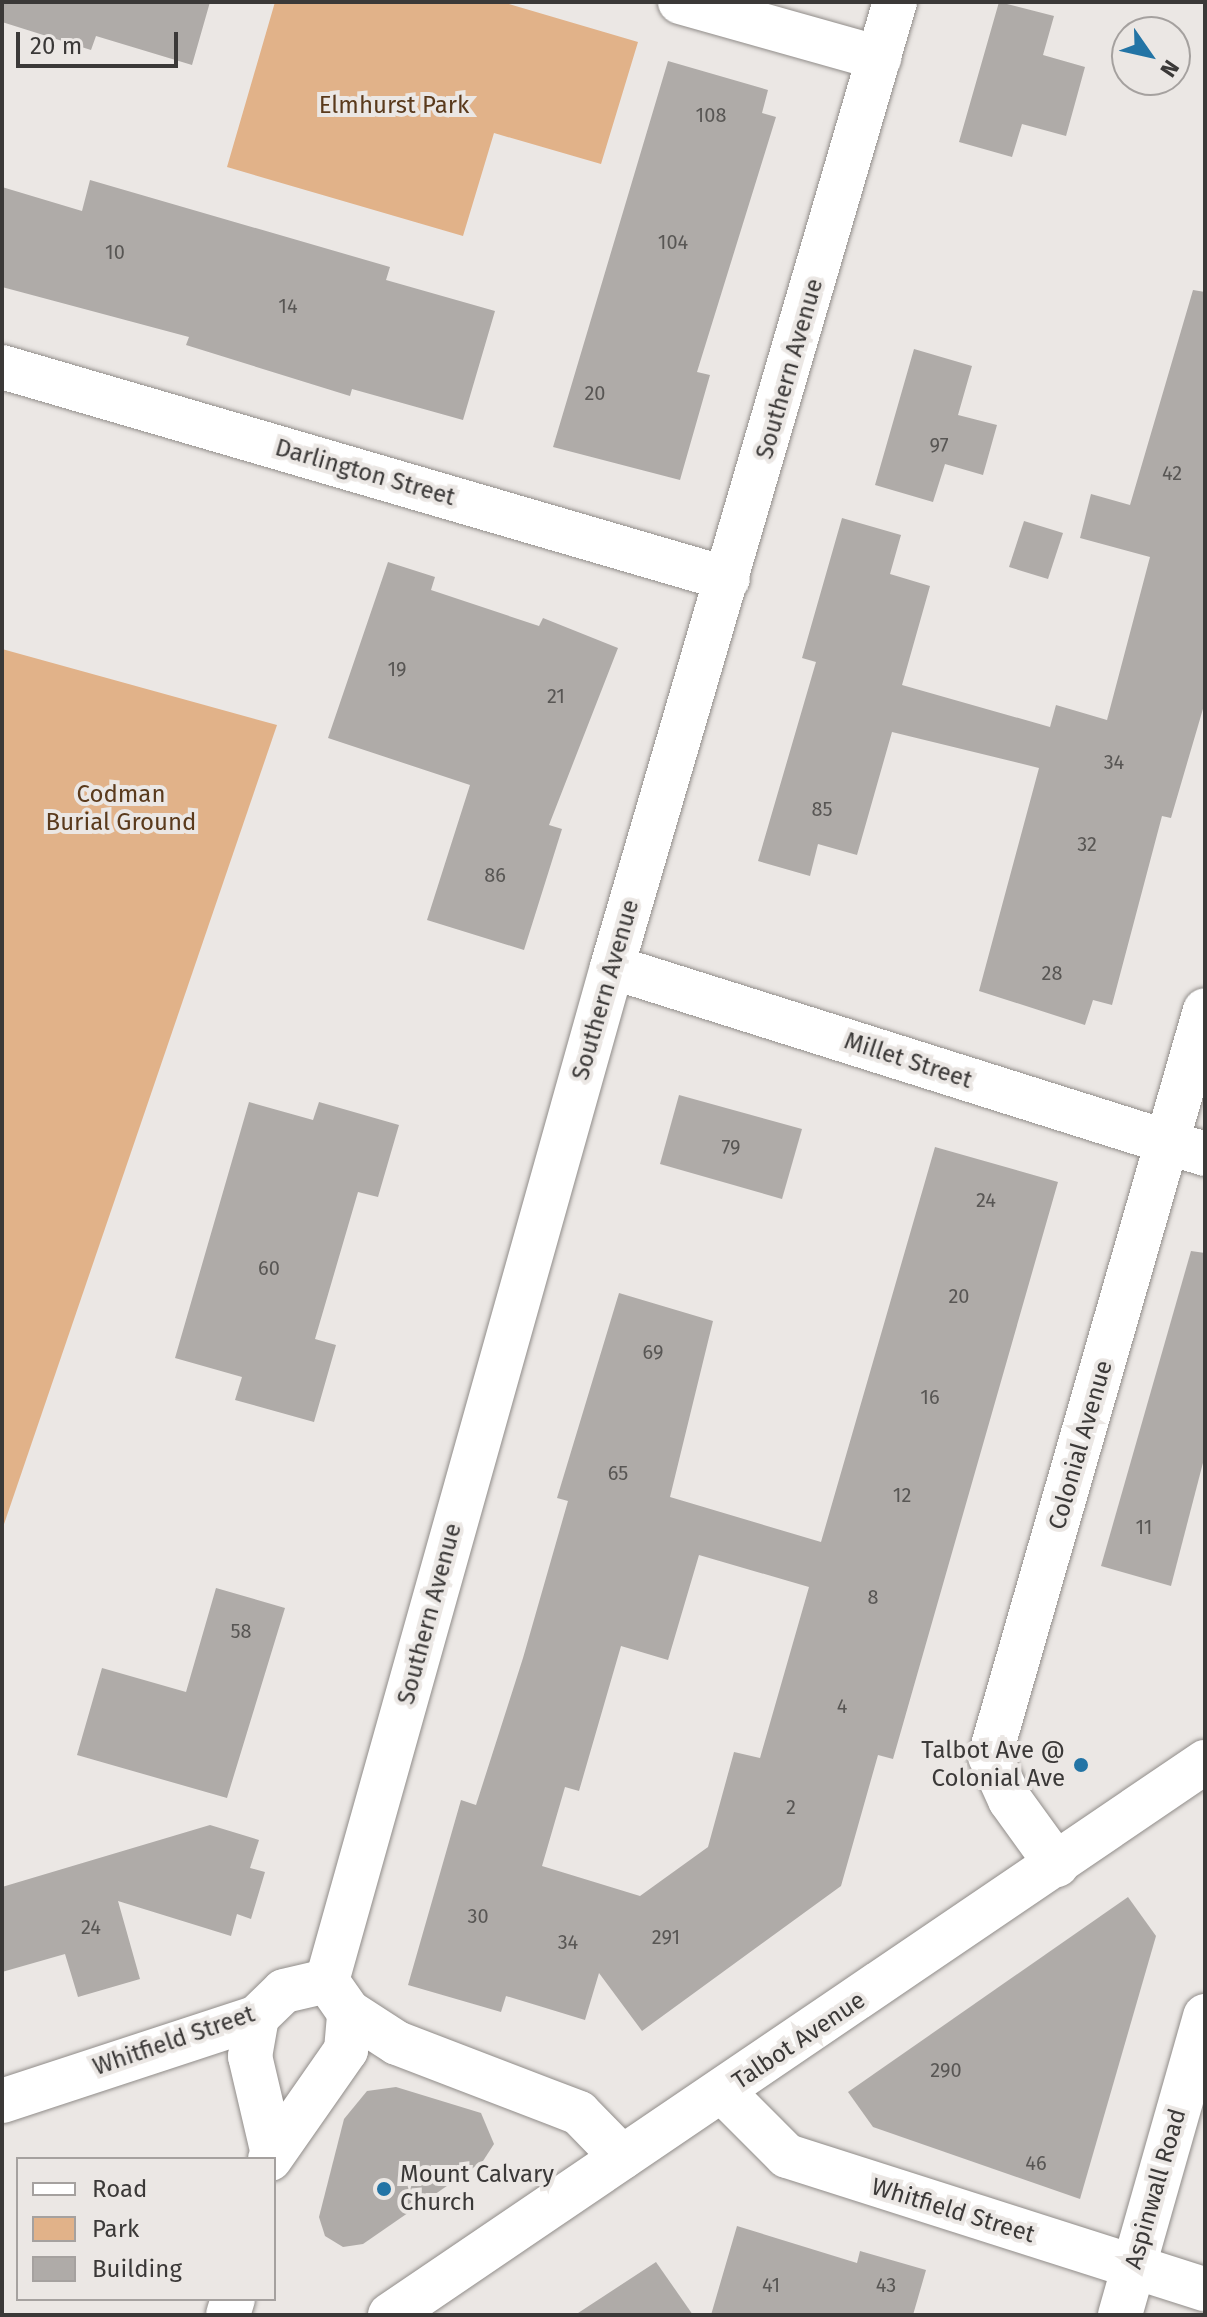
<!DOCTYPE html>
<style>
body{margin:0}
#map{position:relative;width:1207px;height:2317px;overflow:hidden;background:#ebe7e4;font-family:"Fira Sans",sans-serif}
div>[style]{position:absolute}
[style*='--x']{left:calc(var(--x)*1px);top:calc(var(--y)*1px);width:calc(var(--w)*1px);rotate:calc(var(--a)*1deg)}
.green>*{inset:0;background:#e1b289}
.building>*{inset:0;background:#afaba8}
.roads{filter:drop-shadow(0 0 2px #918d8a) drop-shadow(0 0 2px #918d8a)}
.minor>*{height:44px;margin:-22px;padding:0 22px;transform-origin:22px;border-radius:22px;background:#fff}
.major>*{height:44px;margin:-22px;padding:0 22px;transform-origin:22px;border-radius:22px;background:#fff}
.dots>*{width:22px;height:22px;translate:-50% -50%;box-sizing:border-box;border:4px solid #ebe7e4;border-radius:50%}
span{translate:-50% -50%;white-space:nowrap;text-align:center;line-height:1.15;-webkit-text-stroke:8px #ebe7e4;paint-order:stroke}
.number-label{font-size:20px;color:#585654}
.number-label span{-webkit-text-stroke-width:0}
.park-label{font-size:24px;color:#5a3a1c}
.street-label{font-size:24px;color:#3b3938}
.poi-label{font-size:24px;color:#3b3938}
.right{translate:-100% -50%;text-align:right}
.left{translate:0 -50%;text-align:left}
.frame{position:absolute;inset:0;border:4px solid #3b3938;pointer-events:none}
.legend{position:absolute;left:16px;top:2157px;width:260px;height:144px;box-sizing:border-box;background:#ebe7e4;border:2px solid #a5a19f;margin:0;padding:10px 14px;list-style:none;font-size:24px;color:#3b3938}
.legend li{display:flex;align-items:center;gap:16px;height:40px}
.legend b{width:40px;border:2px solid #a5a19f}
.north{position:absolute;left:1111px;top:16px;width:80px;height:80px;box-sizing:border-box;background:#ebe7e4;border:2px solid #a5a19f;border-radius:50%;rotate:124deg;font-size:22px;font-weight:700;line-height:32px;text-align:center;color:#3b3938}
.north::after{content:'';display:block;margin:auto;width:28px;height:36px;background:#2374a5;clip-path:polygon(50% 0,100% 100%,50% 72%,0 100%)}
.scale{position:absolute;left:16px;top:32px;width:162px;height:36px;box-sizing:border-box;border:4px solid #3b3938;border-top:0;padding-left:10px;font-size:24px;line-height:28px;white-space:nowrap;color:#3b3938;-webkit-text-stroke:6px #ebe7e4;paint-order:stroke}
</style>
<div id="map">
<div class="green">
<div style="clip-path:polygon(275px 2px,502px 2px,638px 42px,601px 164px,494px 133px,463px 236px,227px 167px)"></div>
<div style="clip-path:polygon(2px 649px,277px 725px,2px 1530px)"></div>
</div>
<div class="building">
<div style="clip-path:polygon(2px 2px,210px 2px,192px 65px,96px 36px,91px 50px,2px 22px)"></div>
<div style="clip-path:polygon(999px 2px,1054px 16px,1043px 55px,1085px 67px,1066px 136px,1022px 124px,1012px 157px,959px 142px)"></div>
<div style="clip-path:polygon(668px 61px,768px 90px,762px 113px,776px 117px,697px 372px,710px 375px,680px 480px,553px 447px)"></div>
<div style="clip-path:polygon(90px 180px,390px 267px,386px 280px,495px 311px,463px 420px,352px 389px,350px 396px,186px 345px,189px 337px,2px 287px,2px 187px,82px 211px)"></div>
<div style="clip-path:polygon(1193px 290px,1205px 292px,1205px 702px,1171px 818px,1162px 816px,1112px 1005px,1093px 1000px,1085px 1025px,979px 991px,1039px 768px,892px 732px,857px 855px,818px 844px,810px 876px,758px 861px,816px 662px,802px 658px,842px 518px,901px 535px,890px 574px,930px 586px,902px 685px,1050px 727px,1056px 705px,1107px 720px,1150px 557px,1080px 538px,1091px 494px,1130px 505px)"></div>
<div style="clip-path:polygon(914px 349px,972px 366px,958px 415px,997px 425px,983px 475px,945px 464px,933px 502px,875px 485px)"></div>
<div style="clip-path:polygon(1024px 521px,1063px 533px,1048px 579px,1009px 567px)"></div>
<div style="clip-path:polygon(388px 562px,435px 577px,431px 590px,539px 626px,543px 618px,618px 648px,549px 825px,562px 829px,524px 950px,427px 920px,470px 785px,328px 738px)"></div>
<div style="clip-path:polygon(679px 1095px,802px 1129px,782px 1199px,660px 1164px)"></div>
<div style="clip-path:polygon(249px 1102px,313px 1120px,319px 1102px,399px 1125px,378px 1197px,358px 1192px,315px 1339px,336px 1345px,314px 1422px,235px 1400px,242px 1377px,175px 1358px)"></div>
<div style="clip-path:polygon(evenodd,935px 1147px,1058px 1182px,893px 1759px,878px 1755px,841px 1886px,642px 2031px,599px 1973px,585px 2020px,506px 1996px,501px 2012px,408px 1985px,461px 1800px,476px 1805px,523px 1658px,568px 1501px,557px 1498px,619px 1293px,713px 1321px,670px 1497px,821px 1542px,935px 1147px,699px 1555px,809px 1587px,760px 1758px,734px 1752px,708px 1847px,640px 1896px,542px 1866px,565px 1787px,579px 1791px,621px 1646px,668px 1660px,699px 1555px)"></div>
<div style="clip-path:polygon(1191px 1251px,1205px 1253px,1205px 1455px,1171px 1586px,1101px 1566px)"></div>
<div style="clip-path:polygon(216px 1588px,285px 1608px,227px 1798px,77px 1755px,102px 1668px,186px 1692px)"></div>
<div style="clip-path:polygon(210px 1825px,259px 1840px,250px 1868px,265px 1872px,251px 1919px,237px 1914px,231px 1936px,118px 1901px,140px 1979px,78px 1997px,65px 1954px,2px 1972px,2px 1887px)"></div>
<div style="clip-path:polygon(1128px 1897px,1156px 1936px,1080px 2199px,873px 2127px,848px 2092px)"></div>
<div style="clip-path:polygon(396px 2087px,481px 2113px,494px 2144px,483px 2161px,363px 2244px,343px 2247px,325px 2236px,319px 2217px,344px 2119px,367px 2091px)"></div>
<div style="clip-path:polygon(737px 2226px,857px 2263px,860px 2251px,926px 2270px,913px 2315px,711px 2315px)"></div>
<div style="clip-path:polygon(656px 2262px,693px 2315px,575px 2315px)"></div>
</div>
<div class="roads">
<div class="minor">
<div style="--x:680;--y:2;--w:207;--a:15.7"></div>
<div style="--x:2;--y:367;--w:756;--a:16.28"></div>
<div style="--x:612;--y:967;--w:622;--a:17.5"></div>
<div style="--x:1057;--y:1865;--w:80;--a:-125.9"></div>
<div style="--x:1010;--y:1800;--w:48;--a:-114.4"></div>
<div style="--x:990;--y:1756;--w:776;--a:-73.92"></div>
<div style="--x:327;--y:1981;--w:1053;--a:-74.3"></div>
<div style="--x:612;--y:967;--w:1006;--a:-73.66"></div>
<div style="--x:327;--y:1981;--w:38;--a:55"></div>
<div style="--x:349;--y:2012;--w:57;--a:32.9"></div>
<div style="--x:397;--y:2043;--w:195;--a:21"></div>
<div style="--x:579;--y:2113;--w:62;--a:45.7"></div>
<div style="--x:257;--y:2017;--w:40;--a:100"></div>
<div style="--x:250;--y:2056;--w:97;--a:76.8"></div>
<div style="--x:724;--y:2093;--w:89;--a:45"></div>
<div style="--x:787;--y:2156;--w:439;--a:17.7"></div>
<div style="--x:2;--y:2101;--w:268;--a:-18.2"></div>
<div style="--x:257;--y:2017;--w:37;--a:-44"></div>
<div style="--x:284;--y:1991;--w:44;--a:-13.1"></div>
<div style="--x:270;--y:2159;--w:133;--a:-55.1"></div>
<div style="--x:346;--y:2050;--w:38;--a:-85"></div>
<div style="--x:228;--y:2315;--w:17;--a:-73"></div>
<div style="--x:1120;--y:2315;--w:311;--a:-74.1"></div>
</div>
<div class="major">
<div style="--x:390;--y:2315;--w:985;--a:-34.16"></div>
</div>
</div>
<div class="dots">
<div style="left:1081px;top:1765px;background:#2374a5"></div>
<div style="left:384px;top:2189px;background:#2374a5"></div>
</div>
<div class="number-label">
<span style="left:711px;top:115px">108</span>
<span style="left:673px;top:242px">104</span>
<span style="left:115px;top:252px">10</span>
<span style="left:288px;top:306px">14</span>
<span style="left:595px;top:393px">20</span>
<span style="left:939px;top:445px">97</span>
<span style="left:1172px;top:473px">42</span>
<span style="left:397px;top:669px">19</span>
<span style="left:556px;top:696px">21</span>
<span style="left:1114px;top:762px">34</span>
<span style="left:822px;top:809px">85</span>
<span style="left:1087px;top:844px">32</span>
<span style="left:495px;top:875px">86</span>
<span style="left:1052px;top:973px">28</span>
<span style="left:731px;top:1147px">79</span>
<span style="left:986px;top:1200px">24</span>
<span style="left:269px;top:1268px">60</span>
<span style="left:959px;top:1296px">20</span>
<span style="left:653px;top:1352px">69</span>
<span style="left:930px;top:1397px">16</span>
<span style="left:618px;top:1473px">65</span>
<span style="left:902px;top:1495px">12</span>
<span style="left:1144px;top:1527px">11</span>
<span style="left:873px;top:1597px">8</span>
<span style="left:241px;top:1631px">58</span>
<span style="left:842px;top:1706px">4</span>
<span style="left:791px;top:1807px">2</span>
<span style="left:478px;top:1916px">30</span>
<span style="left:91px;top:1927px">24</span>
<span style="left:666px;top:1937px">291</span>
<span style="left:568px;top:1942px">34</span>
<span style="left:946px;top:2070px">290</span>
<span style="left:1036px;top:2163px">46</span>
<span style="left:771px;top:2285px">41</span>
<span style="left:886px;top:2285px">43</span>
</div>
<div class="park-label">
<span style="left:394px;top:106px">Elmhurst Park</span>
<span style="left:121px;top:809px">Codman<br>Burial Ground</span>
</div>
<div class="street-label">
<span style="left:790px;top:369px;rotate:-74deg">Southern Avenue</span>
<span style="left:365px;top:473px;rotate:16deg">Darlington Street</span>
<span style="left:606px;top:990px;rotate:-74deg">Southern Avenue</span>
<span style="left:908px;top:1061px;rotate:18deg">Millet Street</span>
<span style="left:1081px;top:1445px;rotate:-74deg">Colonial Avenue</span>
<span style="left:430px;top:1614px;rotate:-75deg">Southern Avenue</span>
<span style="left:174px;top:2041px;rotate:-19deg">Whitfield Street</span>
<span style="left:799px;top:2041px;rotate:-34deg">Talbot Avenue</span>
<span style="left:1156px;top:2189px;rotate:-74deg">Aspinwall Road</span>
<span style="left:953px;top:2211px;rotate:17deg">Whitfield Street</span>
</div>
<div class="poi-label">
<span class="right" style="left:1065px;top:1765px">Talbot Ave @<br>Colonial Ave</span>
<span class="left" style="left:400px;top:2189px">Mount Calvary<br>Church</span>
</div>
<div class="frame"></div>
<ul class="legend">
<li><b style="height:10px;background:#fff"></b>Road</li>
<li><b style="height:22px;background:#e1b289"></b>Park</li>
<li><b style="height:22px;background:#afaba8"></b>Building</li>
</ul>
<div class="north">N</div>
<div class="scale">20 m</div>
</div>
